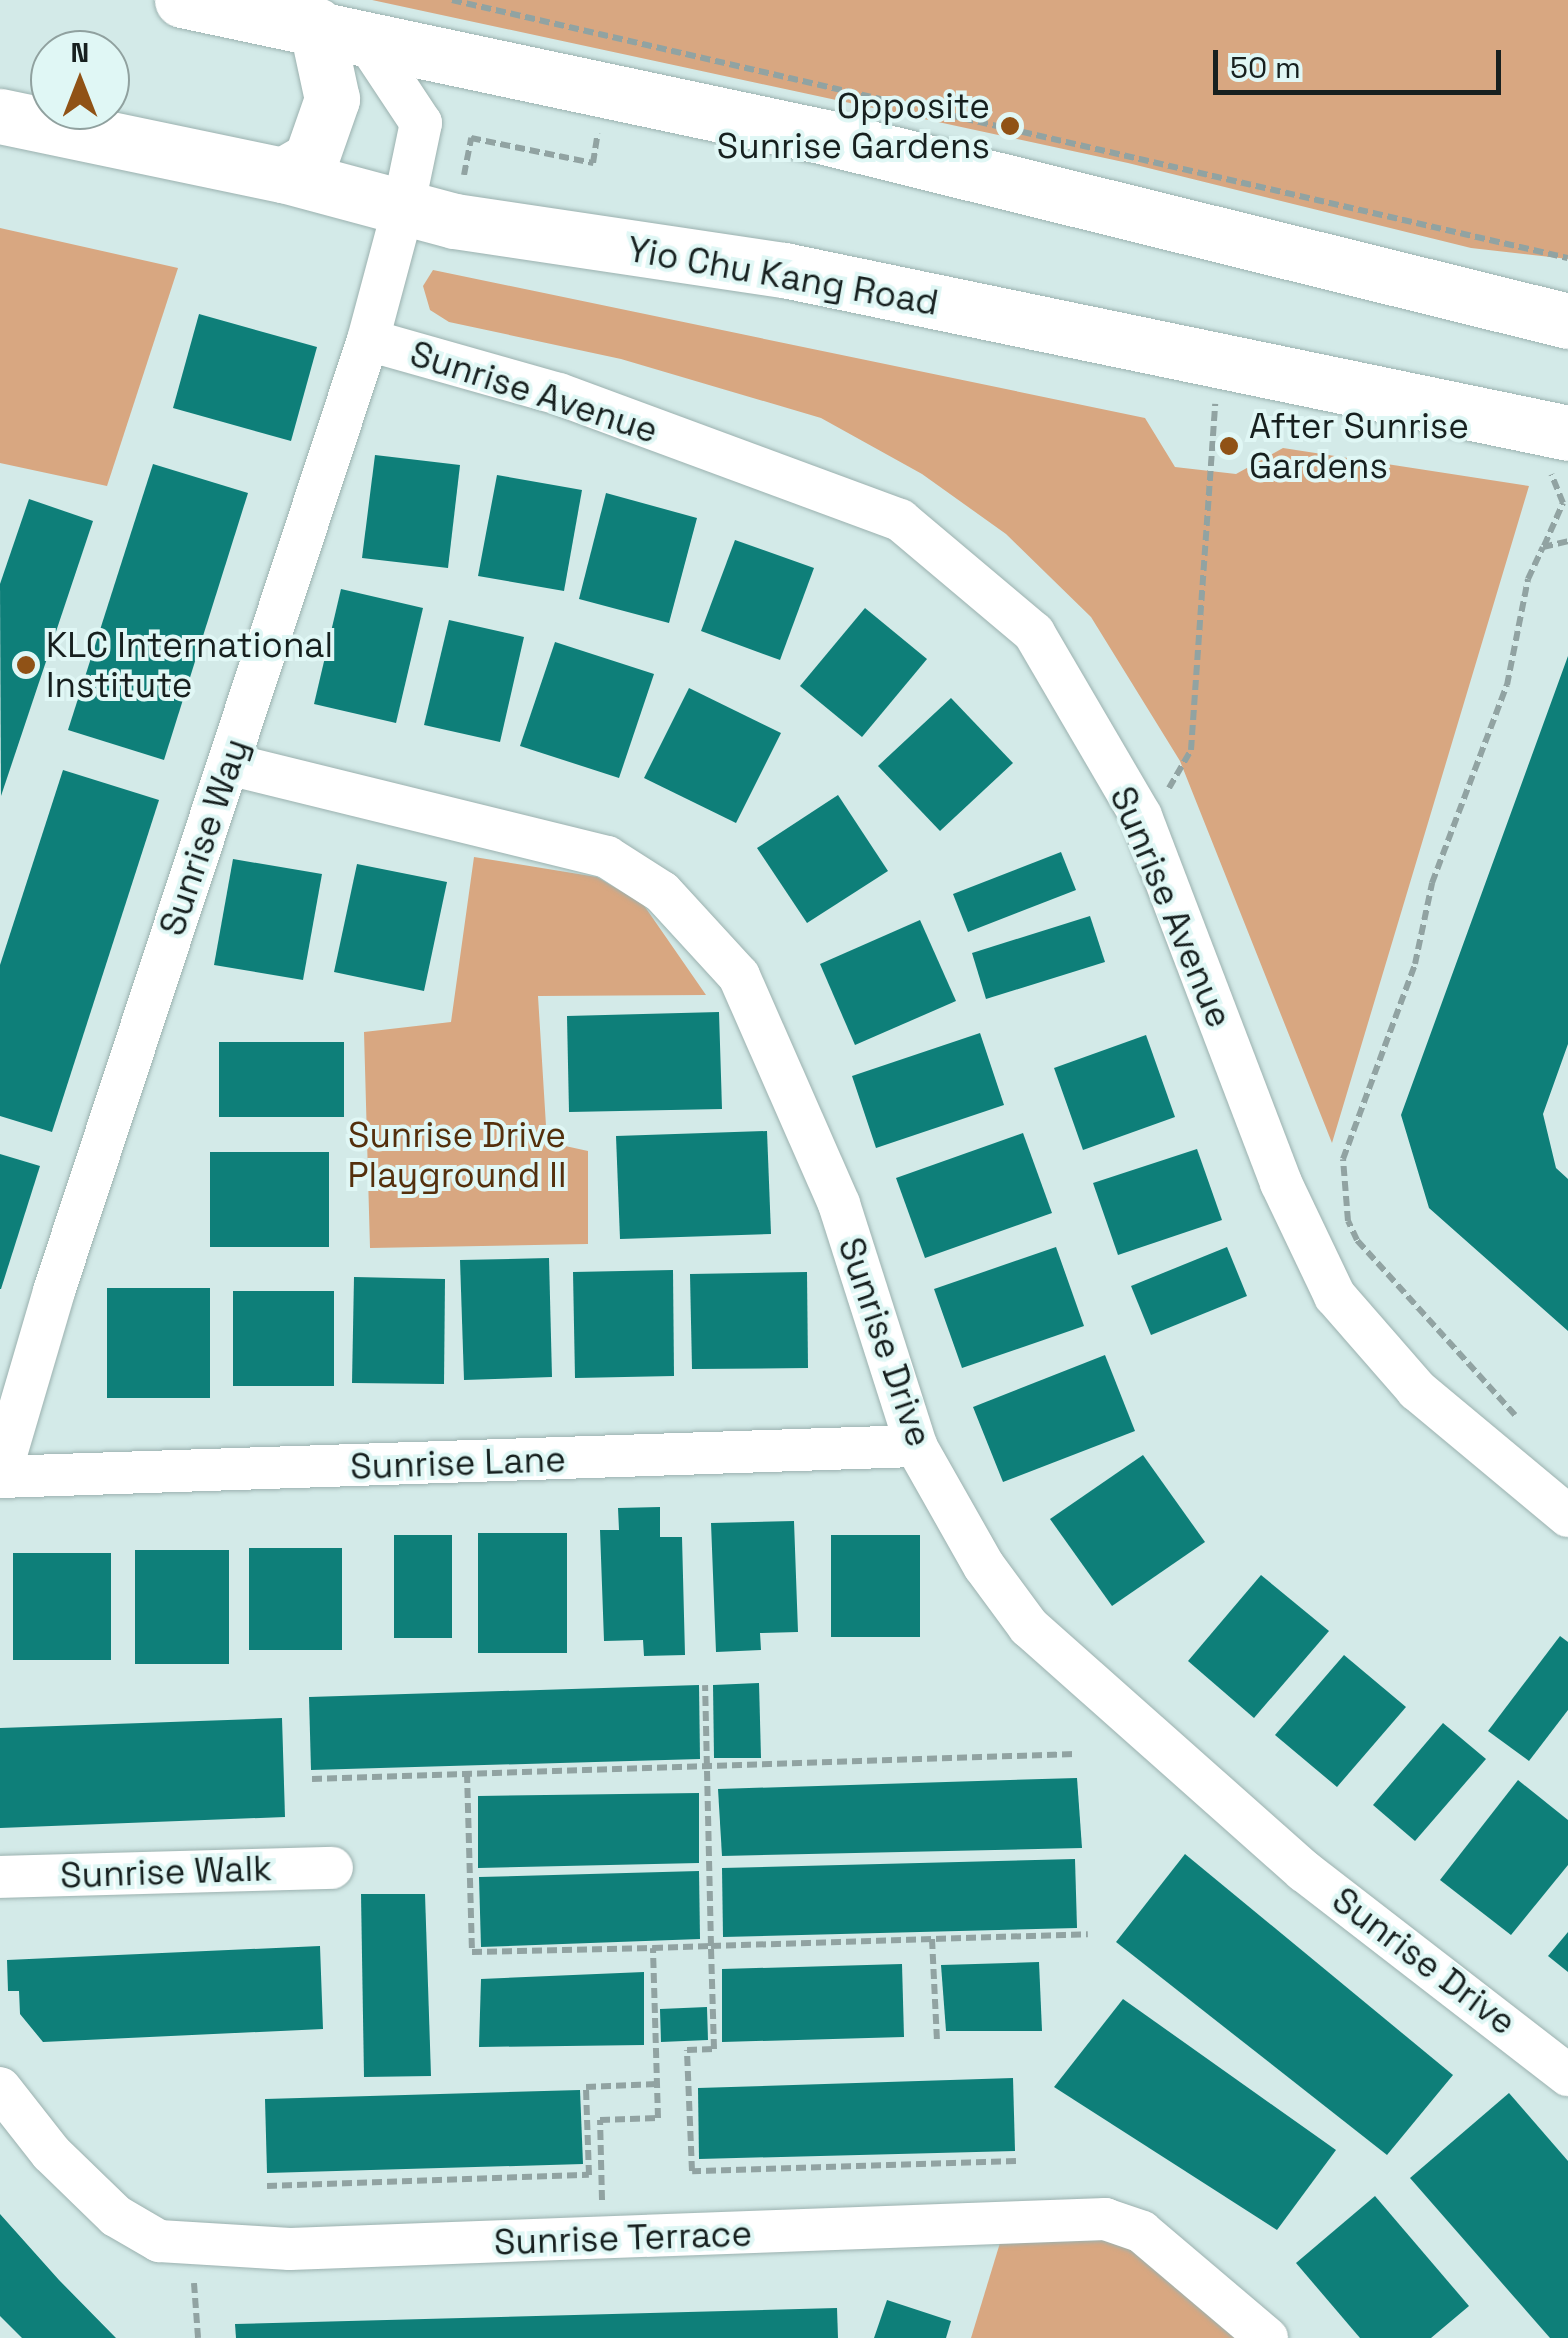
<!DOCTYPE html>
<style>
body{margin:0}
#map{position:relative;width:1568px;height:2338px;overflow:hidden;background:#d3eae8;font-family:"Space Grotesk",sans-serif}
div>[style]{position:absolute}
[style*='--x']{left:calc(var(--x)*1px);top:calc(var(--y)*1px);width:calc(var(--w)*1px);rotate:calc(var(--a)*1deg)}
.green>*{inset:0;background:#d8a781}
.building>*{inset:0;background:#0e7f79}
.path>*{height:6px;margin-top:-3px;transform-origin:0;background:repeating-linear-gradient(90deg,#91a3a2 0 10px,transparent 0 15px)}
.roads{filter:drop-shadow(0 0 2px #9bb1af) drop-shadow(0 0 2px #9bb1af)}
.minor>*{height:42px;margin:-21px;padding:0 21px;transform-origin:21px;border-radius:21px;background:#fff}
.primary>*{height:55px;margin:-27.5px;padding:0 27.5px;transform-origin:27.5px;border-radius:27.5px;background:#fff}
.dots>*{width:28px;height:28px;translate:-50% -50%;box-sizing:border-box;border:5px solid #e0f7f5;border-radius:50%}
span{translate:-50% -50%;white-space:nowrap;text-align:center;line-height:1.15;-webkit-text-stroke:8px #e0f7f5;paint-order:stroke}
.poi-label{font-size:35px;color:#17201f}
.right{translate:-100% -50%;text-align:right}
.left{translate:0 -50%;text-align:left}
.street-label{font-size:35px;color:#17201f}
.park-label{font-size:35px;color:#542f0c}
.north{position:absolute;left:30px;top:30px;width:100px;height:100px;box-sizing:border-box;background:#e0f7f5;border:2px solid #90a19f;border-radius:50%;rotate:0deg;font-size:28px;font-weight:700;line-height:40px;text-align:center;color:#17201f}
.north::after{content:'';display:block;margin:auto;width:35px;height:45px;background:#905216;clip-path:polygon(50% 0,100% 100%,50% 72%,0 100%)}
.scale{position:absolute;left:1213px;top:50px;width:288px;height:45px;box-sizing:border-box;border:5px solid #17201f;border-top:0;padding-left:12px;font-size:30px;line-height:35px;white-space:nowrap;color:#17201f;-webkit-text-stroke:8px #e0f7f5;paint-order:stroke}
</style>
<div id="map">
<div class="green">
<div style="clip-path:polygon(372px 0,1568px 0,1568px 259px,1471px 248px,1128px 163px)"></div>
<div style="clip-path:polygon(0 228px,178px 268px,107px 486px,0 463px)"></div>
<div style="clip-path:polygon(433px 270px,1145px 418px,1175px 467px,1236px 474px,1283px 448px,1529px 486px,1332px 1143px,1180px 761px,1091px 617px,1006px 534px,922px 474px,821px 418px,621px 359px,449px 322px,430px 310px,423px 286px)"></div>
<div style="clip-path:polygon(474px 857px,597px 877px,643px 904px,706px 995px,538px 996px,547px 1142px,588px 1151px,588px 1244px,370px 1248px,364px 1032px,451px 1022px)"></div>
<div style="clip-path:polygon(1003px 2233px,1121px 2237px,1237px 2338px,971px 2338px)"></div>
</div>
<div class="building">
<div style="clip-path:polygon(199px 314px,317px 347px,291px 441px,173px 408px)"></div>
<div style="clip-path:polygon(375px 455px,460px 465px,448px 568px,362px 558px)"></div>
<div style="clip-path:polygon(153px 464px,248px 493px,164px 760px,68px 730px)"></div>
<div style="clip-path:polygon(497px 475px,582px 490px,564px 591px,478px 576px)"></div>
<div style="clip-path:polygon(606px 493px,697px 518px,669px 623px,579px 599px)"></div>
<div style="clip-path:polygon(29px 499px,93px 521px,1px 796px,0 584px)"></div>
<div style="clip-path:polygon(735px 540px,814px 568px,780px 660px,701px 631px)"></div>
<div style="clip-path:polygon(341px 589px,423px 608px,396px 723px,314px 704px)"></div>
<div style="clip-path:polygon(865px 608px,927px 659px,862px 737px,800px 686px)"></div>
<div style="clip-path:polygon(449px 620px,524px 637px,500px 742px,424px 725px)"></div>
<div style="clip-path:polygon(555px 642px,654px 674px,619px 778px,520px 746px)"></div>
<div style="clip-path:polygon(1568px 656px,1568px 1044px,1543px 1114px,1556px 1168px,1568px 1179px,1568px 1331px,1429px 1208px,1401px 1115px)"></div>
<div style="clip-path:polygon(689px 688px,781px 733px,736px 823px,644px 778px)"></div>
<div style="clip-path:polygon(951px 698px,1013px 763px,940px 831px,878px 766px)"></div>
<div style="clip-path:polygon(63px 770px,159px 800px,52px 1132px,0 1116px,0 965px)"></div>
<div style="clip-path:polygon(838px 795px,888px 871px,807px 923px,757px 848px)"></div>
<div style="clip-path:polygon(1061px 852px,1076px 890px,968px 932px,953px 894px)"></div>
<div style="clip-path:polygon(233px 859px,322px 874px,303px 980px,214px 965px)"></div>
<div style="clip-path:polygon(357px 864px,447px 882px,424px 991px,334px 972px)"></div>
<div style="clip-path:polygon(1090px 916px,1105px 962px,986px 999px,972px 953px)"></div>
<div style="clip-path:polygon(920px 920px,956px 1001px,855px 1045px,820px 964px)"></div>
<div style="clip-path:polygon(719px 1012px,722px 1109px,569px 1112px,567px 1016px)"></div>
<div style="clip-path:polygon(980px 1033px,1004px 1105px,876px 1148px,852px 1076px)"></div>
<div style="clip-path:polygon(1146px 1035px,1175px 1117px,1083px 1150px,1054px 1068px)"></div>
<div style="clip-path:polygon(219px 1042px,344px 1042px,344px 1117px,219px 1117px)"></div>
<div style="clip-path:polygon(767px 1131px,771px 1234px,620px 1239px,616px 1136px)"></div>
<div style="clip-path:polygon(1023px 1133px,1052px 1213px,925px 1258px,896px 1178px)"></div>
<div style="clip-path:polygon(1197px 1149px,1222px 1220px,1118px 1255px,1093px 1183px)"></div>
<div style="clip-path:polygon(210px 1152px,329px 1152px,329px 1247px,210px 1247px)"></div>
<div style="clip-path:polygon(0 1154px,40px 1166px,1px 1289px,0 1289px)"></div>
<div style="clip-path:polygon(1056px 1247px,1084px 1326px,962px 1368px,934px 1289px)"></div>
<div style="clip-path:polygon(1227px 1247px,1247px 1296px,1151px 1335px,1131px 1286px)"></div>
<div style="clip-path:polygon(549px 1258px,552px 1377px,464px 1380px,460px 1260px)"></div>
<div style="clip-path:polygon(673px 1270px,674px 1376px,575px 1378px,573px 1272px)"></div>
<div style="clip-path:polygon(807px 1272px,808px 1368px,692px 1369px,690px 1274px)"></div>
<div style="clip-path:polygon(354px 1277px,445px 1279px,444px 1384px,352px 1383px)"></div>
<div style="clip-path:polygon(107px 1288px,210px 1288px,210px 1398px,107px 1398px)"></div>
<div style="clip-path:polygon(233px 1291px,334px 1291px,334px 1386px,233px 1386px)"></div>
<div style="clip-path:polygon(1105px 1355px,1135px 1431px,1003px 1482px,973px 1407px)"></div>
<div style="clip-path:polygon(1143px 1455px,1205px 1542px,1112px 1606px,1050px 1519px)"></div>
<div style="clip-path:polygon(660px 1507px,660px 1537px,682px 1537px,685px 1655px,644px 1656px,643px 1640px,604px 1641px,600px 1530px,619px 1530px,618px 1508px)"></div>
<div style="clip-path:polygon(794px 1521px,798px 1632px,760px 1633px,761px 1650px,716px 1652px,711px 1523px)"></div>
<div style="clip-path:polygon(478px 1533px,567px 1533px,567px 1653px,478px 1653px)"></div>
<div style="clip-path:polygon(394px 1535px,452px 1535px,452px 1638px,394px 1638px)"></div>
<div style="clip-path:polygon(831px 1535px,920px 1535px,920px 1637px,831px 1637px)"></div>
<div style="clip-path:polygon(249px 1548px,342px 1548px,342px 1650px,249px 1650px)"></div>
<div style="clip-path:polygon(135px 1550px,229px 1550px,229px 1664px,135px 1664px)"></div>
<div style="clip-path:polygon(13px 1553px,111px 1553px,111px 1660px,13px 1660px)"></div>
<div style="clip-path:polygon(1261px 1575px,1329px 1631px,1254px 1718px,1188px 1661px)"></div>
<div style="clip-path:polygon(1560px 1636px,1568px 1642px,1568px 1710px,1529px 1761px,1488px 1731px)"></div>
<div style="clip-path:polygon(1344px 1655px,1406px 1707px,1337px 1787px,1275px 1735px)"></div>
<div style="clip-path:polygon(759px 1683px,761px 1758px,714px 1758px,713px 1685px)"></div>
<div style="clip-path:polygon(699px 1685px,700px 1759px,311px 1770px,309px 1697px)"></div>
<div style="clip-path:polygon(282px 1718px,285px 1817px,0 1828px,0 1728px)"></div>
<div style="clip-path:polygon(1443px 1723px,1486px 1759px,1415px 1841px,1373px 1805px)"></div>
<div style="clip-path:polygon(1077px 1778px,1082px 1848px,722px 1856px,718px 1789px)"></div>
<div style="clip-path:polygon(1518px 1780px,1568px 1820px,1568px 1865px,1511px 1935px,1440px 1880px)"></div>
<div style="clip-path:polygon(699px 1793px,699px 1863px,478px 1868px,478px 1796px)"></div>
<div style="clip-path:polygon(1185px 1854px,1453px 2075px,1387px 2155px,1116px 1942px)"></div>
<div style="clip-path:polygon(1075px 1859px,1077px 1928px,723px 1937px,722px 1868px)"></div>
<div style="clip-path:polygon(699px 1871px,700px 1939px,481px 1947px,479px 1877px)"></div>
<div style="clip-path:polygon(361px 1894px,425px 1894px,431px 2076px,364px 2077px)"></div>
<div style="clip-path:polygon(1568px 1932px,1568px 1972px,1548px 1956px)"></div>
<div style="clip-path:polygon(320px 1946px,323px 2029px,43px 2042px,20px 2014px,19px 1991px,8px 1991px,7px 1960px)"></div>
<div style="clip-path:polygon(1039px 1962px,1042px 2031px,946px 2031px,941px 1965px)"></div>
<div style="clip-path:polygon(902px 1964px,904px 2037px,722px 2042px,722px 1969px)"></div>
<div style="clip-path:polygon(644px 1972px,644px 2045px,479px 2047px,481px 1979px)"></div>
<div style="clip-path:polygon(1123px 1999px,1336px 2150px,1277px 2230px,1054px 2087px)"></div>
<div style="clip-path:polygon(707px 2007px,708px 2040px,661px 2042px,660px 2009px)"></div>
<div style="clip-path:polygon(1013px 2078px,1015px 2151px,699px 2159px,698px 2088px)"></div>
<div style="clip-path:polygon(580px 2090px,583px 2164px,267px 2173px,265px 2099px)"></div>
<div style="clip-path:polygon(1509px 2093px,1568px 2161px,1568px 2338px,1550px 2338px,1410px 2178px)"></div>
<div style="clip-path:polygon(1375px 2196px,1469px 2306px,1431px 2338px,1360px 2338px,1296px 2263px)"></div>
<div style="clip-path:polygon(0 2214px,59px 2280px,116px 2338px,22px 2338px,0 2316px)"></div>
<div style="clip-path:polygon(887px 2300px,951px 2321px,946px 2338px,874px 2338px)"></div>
<div style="clip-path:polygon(837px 2308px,838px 2338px,236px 2338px,235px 2324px)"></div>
</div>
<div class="path">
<div style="--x:452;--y:0;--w:1145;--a:13.02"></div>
<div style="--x:464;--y:175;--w:38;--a:-79"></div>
<div style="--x:471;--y:138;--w:125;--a:11.6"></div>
<div style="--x:593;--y:163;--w:30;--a:-81"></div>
<div style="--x:1544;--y:546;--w:47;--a:-66.2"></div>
<div style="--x:1563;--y:503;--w:31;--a:-112"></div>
<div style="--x:1169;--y:788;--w:44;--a:-59.9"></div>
<div style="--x:1191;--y:750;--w:347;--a:-86"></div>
<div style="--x:1515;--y:1415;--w:236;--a:-132.1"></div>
<div style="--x:1357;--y:1240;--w:21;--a:-115"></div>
<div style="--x:1348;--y:1221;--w:62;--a:-94.6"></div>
<div style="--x:1343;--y:1159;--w:208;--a:-69.7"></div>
<div style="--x:1415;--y:964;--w:83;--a:-78.1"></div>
<div style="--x:1432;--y:883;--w:212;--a:-69.3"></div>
<div style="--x:1507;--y:685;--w:108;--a:-78.8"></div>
<div style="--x:1528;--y:579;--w:35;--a:-65"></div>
<div style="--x:1543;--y:547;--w:26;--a:-13"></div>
<div style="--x:467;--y:1773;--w:179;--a:88.4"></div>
<div style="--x:472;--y:1952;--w:181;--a:-1.3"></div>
<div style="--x:312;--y:1779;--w:763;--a:-1.88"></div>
<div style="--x:932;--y:1939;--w:104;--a:87.2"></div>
<div style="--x:1016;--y:2161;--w:324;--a:178.2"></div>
<div style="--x:692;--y:2171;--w:121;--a:-92.4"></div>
<div style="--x:687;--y:2050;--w:27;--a:-2"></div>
<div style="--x:714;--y:2049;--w:103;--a:-91.7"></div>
<div style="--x:711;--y:1946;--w:377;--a:-1.8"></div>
<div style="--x:267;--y:2186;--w:322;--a:-2"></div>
<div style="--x:589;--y:2175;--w:88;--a:-92"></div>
<div style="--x:586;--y:2087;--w:71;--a:-2.4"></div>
<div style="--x:602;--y:2200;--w:80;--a:-91.4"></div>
<div style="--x:600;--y:2120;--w:58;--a:-2"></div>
<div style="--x:658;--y:2118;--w:170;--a:-91.7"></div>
<div style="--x:653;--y:1948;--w:58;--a:-2"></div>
<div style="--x:711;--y:1946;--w:261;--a:-91.3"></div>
<div style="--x:194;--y:2283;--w:55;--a:85.8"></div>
</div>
<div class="roads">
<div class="minor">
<div style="--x:368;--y:340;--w:198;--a:15.8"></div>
<div style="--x:559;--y:394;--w:364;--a:20.3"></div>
<div style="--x:900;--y:520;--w:175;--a:40.1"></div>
<div style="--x:1034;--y:633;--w:212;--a:59.7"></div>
<div style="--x:1141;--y:816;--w:393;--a:69.1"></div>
<div style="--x:1281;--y:1183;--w:125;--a:64.5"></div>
<div style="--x:1335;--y:1296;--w:125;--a:48.9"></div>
<div style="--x:1417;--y:1390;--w:197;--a:39.8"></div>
<div style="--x:229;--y:764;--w:389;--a:13.8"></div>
<div style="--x:607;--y:857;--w:65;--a:32.5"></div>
<div style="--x:662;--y:892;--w:114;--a:47.5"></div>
<div style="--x:739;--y:976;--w:249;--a:66.3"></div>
<div style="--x:839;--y:1204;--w:254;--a:72.3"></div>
<div style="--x:916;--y:1446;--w:138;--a:60.5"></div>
<div style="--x:984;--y:1566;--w:76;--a:53.6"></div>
<div style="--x:1029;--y:1627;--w:368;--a:41.6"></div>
<div style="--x:1304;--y:1871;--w:334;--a:37.7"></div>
<div style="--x:0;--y:1475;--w:192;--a:-73.6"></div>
<div style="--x:54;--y:1291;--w:1001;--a:-71.73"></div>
<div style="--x:368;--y:340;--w:136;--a:-75"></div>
<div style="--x:403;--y:209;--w:88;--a:-78.2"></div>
<div style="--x:421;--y:123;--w:103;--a:-123.5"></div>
<div style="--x:0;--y:1477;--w:917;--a:-1.94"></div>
<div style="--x:0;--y:1877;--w:332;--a:-1.6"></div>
<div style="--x:0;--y:2088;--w:83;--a:51.9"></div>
<div style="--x:51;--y:2153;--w:91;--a:44.1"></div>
<div style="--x:116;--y:2216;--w:50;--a:30.2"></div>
<div style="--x:159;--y:2241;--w:131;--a:3.5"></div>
<div style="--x:290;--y:2249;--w:816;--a:-2.11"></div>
<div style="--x:1105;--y:2219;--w:39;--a:19"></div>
<div style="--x:1142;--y:2232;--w:164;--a:40.3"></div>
</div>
<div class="primary">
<div style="--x:182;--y:0;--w:657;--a:12.03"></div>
<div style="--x:825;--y:137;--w:765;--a:13.91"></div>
<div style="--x:0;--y:116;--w:289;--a:11.8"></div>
<div style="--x:283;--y:175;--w:178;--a:15"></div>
<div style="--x:455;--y:221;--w:333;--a:8.5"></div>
<div style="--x:784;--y:270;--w:801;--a:11.74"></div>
<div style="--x:283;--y:175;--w:32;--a:-30"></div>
<div style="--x:311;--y:159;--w:64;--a:-70.7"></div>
<div style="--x:332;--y:99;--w:76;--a:-102.2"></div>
</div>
</div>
<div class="dots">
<div style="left:1010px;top:126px;background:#905216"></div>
<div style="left:1229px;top:446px;background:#905216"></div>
<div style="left:26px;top:665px;background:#905216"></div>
</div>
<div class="poi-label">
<span class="right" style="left:990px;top:126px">Opposite<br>Sunrise Gardens</span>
<span class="left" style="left:1249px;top:446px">After Sunrise<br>Gardens</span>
<span class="left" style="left:46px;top:665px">KLC International<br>Institute</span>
</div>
<div class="street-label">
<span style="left:783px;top:276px;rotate:10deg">Yio Chu Kang Road</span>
<span style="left:534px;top:392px;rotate:18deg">Sunrise Avenue</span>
<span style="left:204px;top:837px;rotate:-71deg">Sunrise Way</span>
<span style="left:1171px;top:907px;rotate:67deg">Sunrise Avenue</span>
<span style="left:885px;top:1342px;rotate:71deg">Sunrise Drive</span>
<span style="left:458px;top:1463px;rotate:-2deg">Sunrise Lane</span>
<span style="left:166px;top:1872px;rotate:-2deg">Sunrise Walk</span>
<span style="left:1424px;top:1961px;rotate:37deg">Sunrise Drive</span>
<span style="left:623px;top:2238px;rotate:-2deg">Sunrise Terrace</span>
</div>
<div class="park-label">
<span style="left:457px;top:1155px">Sunrise Drive<br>Playground II</span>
</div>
<div class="north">N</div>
<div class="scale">50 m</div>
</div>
